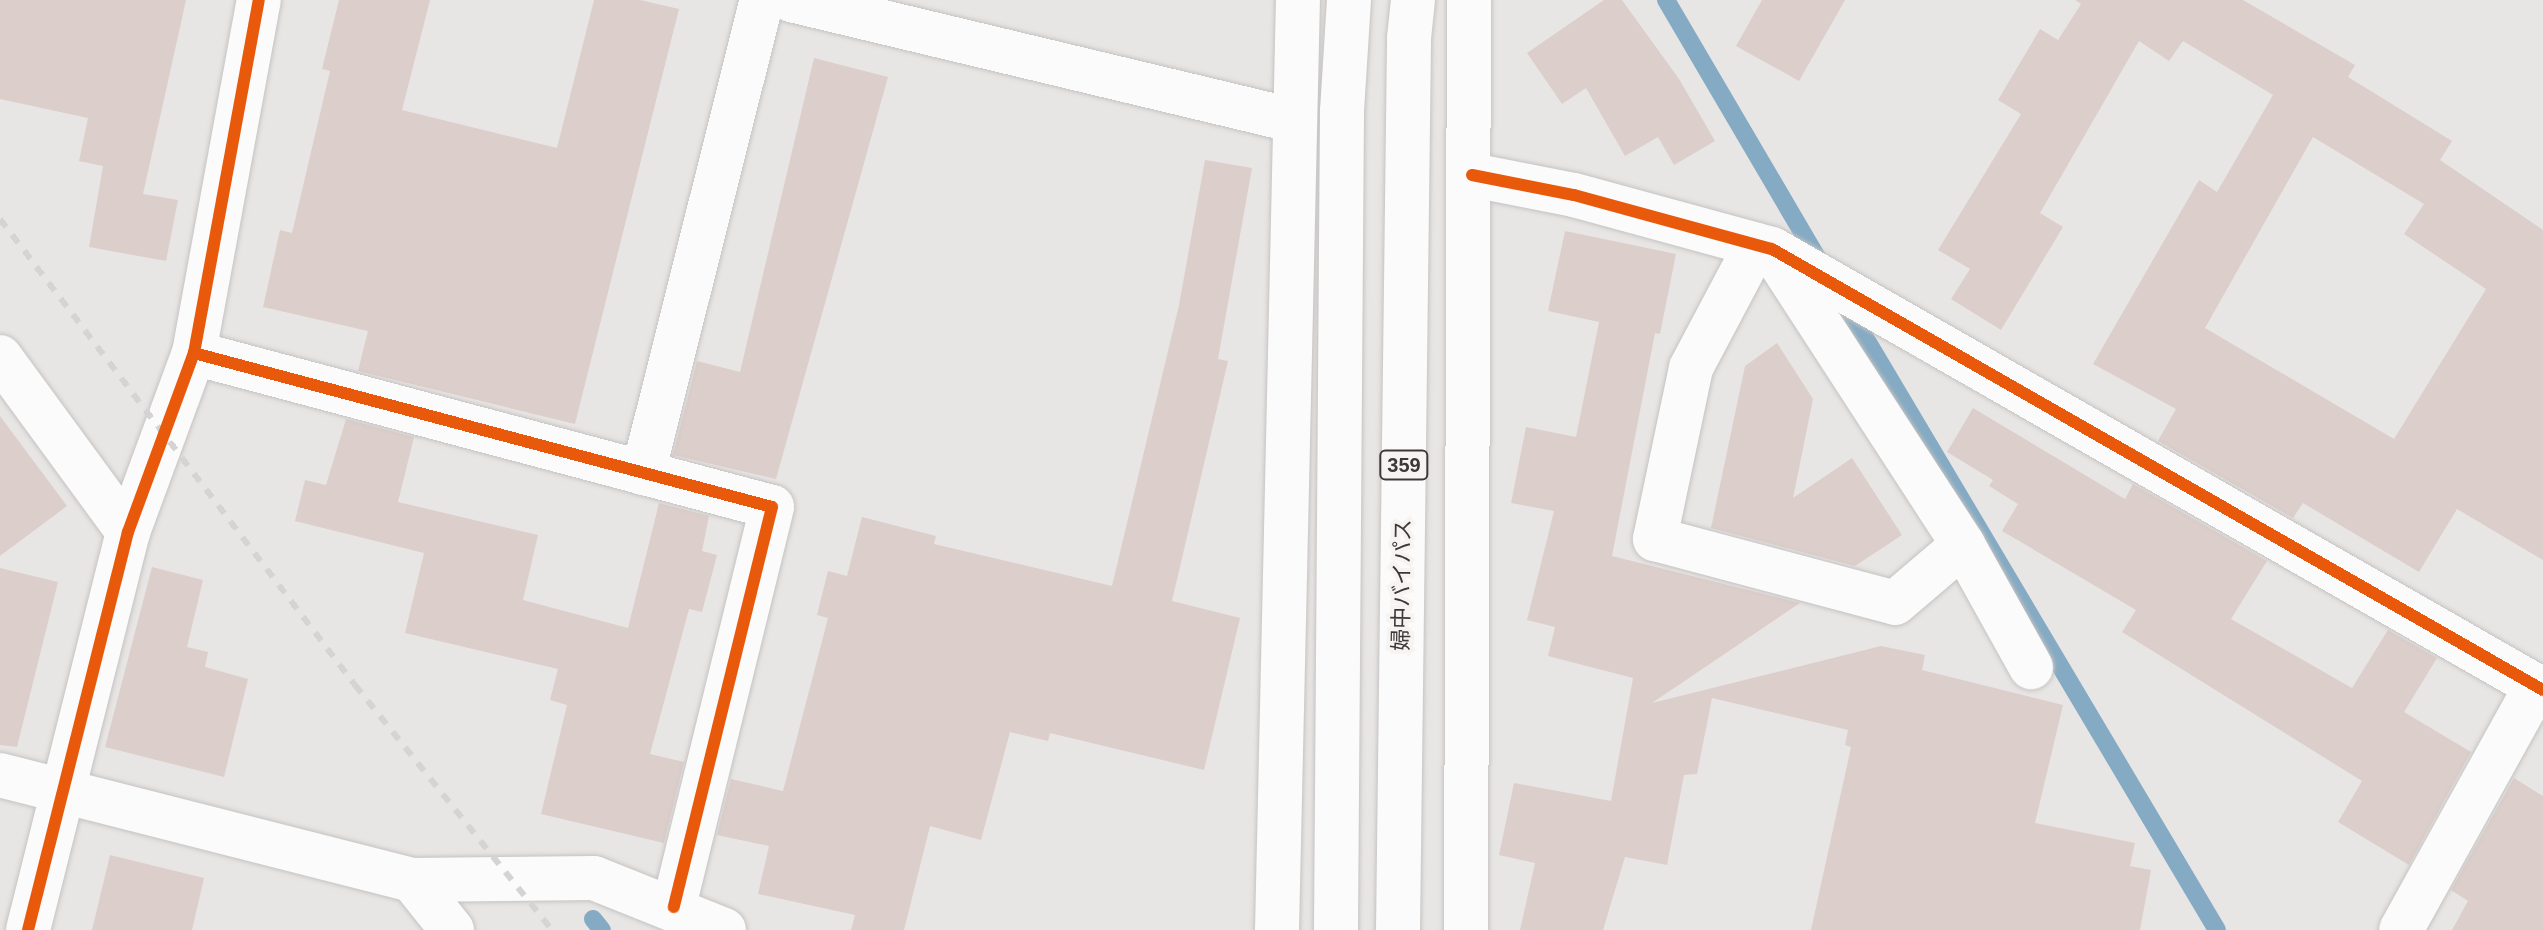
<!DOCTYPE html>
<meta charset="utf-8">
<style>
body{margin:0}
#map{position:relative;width:2543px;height:930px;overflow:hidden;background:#e8e6e4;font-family:Arial,"Noto Sans JP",sans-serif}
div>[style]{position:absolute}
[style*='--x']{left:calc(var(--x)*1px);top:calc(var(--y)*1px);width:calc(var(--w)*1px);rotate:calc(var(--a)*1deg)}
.stream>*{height:18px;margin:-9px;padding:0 9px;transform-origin:9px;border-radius:9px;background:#85aac3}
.building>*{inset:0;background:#dcceca}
.roads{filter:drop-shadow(0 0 2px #c5c3c2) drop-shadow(0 0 2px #c5c3c2)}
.street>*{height:44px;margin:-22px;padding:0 22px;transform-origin:22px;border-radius:22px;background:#fcfbfb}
.highway>*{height:44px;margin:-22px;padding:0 22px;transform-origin:22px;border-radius:22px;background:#fcfbfb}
.rail>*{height:6px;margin-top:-3px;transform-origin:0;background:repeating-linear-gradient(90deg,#d5d4d4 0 10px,transparent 0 20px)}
.cycleway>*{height:12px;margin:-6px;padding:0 6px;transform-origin:6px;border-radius:6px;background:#e8590c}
span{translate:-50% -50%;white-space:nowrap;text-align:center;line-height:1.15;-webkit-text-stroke:8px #f7f3f0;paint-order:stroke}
.shield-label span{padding:2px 6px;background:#f7f3f0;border:2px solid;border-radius:6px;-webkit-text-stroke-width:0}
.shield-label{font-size:20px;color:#3a3938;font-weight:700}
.street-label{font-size:22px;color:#3a3938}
</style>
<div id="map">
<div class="stream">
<div style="--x:1666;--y:0;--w:305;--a:59.6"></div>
<div style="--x:1844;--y:302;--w:730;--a:59.29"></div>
<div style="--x:593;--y:919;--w:14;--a:51"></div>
</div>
<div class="building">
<div style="clip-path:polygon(0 0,186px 0,143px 194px,178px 200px,166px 261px,89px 247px,103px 166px,79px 161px,88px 118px,0 99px)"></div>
<div style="clip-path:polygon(339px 0,430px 0,402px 110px,557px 148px,594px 0,640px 0,679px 9px,575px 424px,358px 371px,368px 331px,263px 307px,280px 230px,292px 233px,330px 71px,322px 69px)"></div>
<div style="clip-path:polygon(1604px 0,1622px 0,1679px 79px,1715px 141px,1674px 165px,1658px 137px,1625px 156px,1586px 88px,1562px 104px,1527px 53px)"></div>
<div style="clip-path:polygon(1762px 0,1845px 0,1799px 81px,1736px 46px)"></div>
<div style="clip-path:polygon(evenodd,2075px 0,2243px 0,2355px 65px,2348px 77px,2452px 141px,2440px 160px,2543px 230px,2543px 560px,2457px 509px,2419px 572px,2303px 503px,2293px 518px,2158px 441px,2176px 409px,2093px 364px,2199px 180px,2217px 192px,2273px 95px,2183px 41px,2169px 61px,2139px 41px,2040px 213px,2063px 227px,2001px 330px,1951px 299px,1970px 269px,1938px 250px,2021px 114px,1998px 100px,2040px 29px,2058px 40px,2081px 4px,2075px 0,2313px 137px,2424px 204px,2404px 234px,2486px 289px,2394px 439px,2205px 328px,2313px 137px)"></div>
<div style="clip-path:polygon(814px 58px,888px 77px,776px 479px,673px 455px,697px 361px,740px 372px)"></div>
<div style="clip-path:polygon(1205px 160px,1252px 168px,1218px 359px,1228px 361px,1172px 601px,1240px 618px,1204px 770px,1050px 733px,1048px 741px,1010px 732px,981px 840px,930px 826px,904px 930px,851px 930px,855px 915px,758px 894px,769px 846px,717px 835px,731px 779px,783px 791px,828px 618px,817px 615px,828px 571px,847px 576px,862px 517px,936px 536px,934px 544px,1112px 586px,1179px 305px)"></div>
<div style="clip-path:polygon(1565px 231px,1676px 254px,1660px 334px,1655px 333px,1612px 556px,1800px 603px,1652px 703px,1881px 646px,1925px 655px,1922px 670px,2063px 705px,2035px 823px,2135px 843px,2130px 866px,2151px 870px,2140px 930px,1811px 930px,1851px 747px,1845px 745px,1848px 730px,1712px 698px,1697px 774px,1684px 775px,1667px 865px,1625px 857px,1603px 930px,1520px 930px,1535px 863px,1499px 855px,1514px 783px,1611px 801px,1633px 678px,1548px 656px,1555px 627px,1527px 620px,1554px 511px,1511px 503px,1526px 427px,1576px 437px,1599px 322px,1548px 311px)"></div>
<div style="clip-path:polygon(1777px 343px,1813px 399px,1793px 498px,1852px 458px,1902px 535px,1855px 566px,1711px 528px,1745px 366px)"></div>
<div style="clip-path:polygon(1973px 408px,2125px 499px,2133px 484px,2267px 561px,2231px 619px,2352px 688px,2388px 630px,2437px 658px,2404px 712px,2471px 752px,2409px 865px,2338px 822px,2362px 781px,2122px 632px,2136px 610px,2002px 531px,2018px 504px,1989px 486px,1993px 480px,1947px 452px)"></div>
<div style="clip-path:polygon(0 416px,67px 506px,0 556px)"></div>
<div style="clip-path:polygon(346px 419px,414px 437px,398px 502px,538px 535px,523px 600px,628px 628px,659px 503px,709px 516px,702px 551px,717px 555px,702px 612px,689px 609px,650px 754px,684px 762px,664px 843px,541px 814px,567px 705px,550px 700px,558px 669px,405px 633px,424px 553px,295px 521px,305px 480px,326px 485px)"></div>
<div style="clip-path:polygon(152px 567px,203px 580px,187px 647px,208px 652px,205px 667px,248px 679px,224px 777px,105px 747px)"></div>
<div style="clip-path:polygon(0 568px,58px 582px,17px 747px,0 745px)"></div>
<div style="clip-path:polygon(2514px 778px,2543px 796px,2543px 930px,2452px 930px,2468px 901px,2451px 890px)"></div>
<div style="clip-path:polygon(110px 855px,204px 878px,192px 930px,92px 930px)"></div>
</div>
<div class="roads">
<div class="street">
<div style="--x:791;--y:0;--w:515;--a:13.47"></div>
<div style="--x:1472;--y:175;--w:104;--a:11.1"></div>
<div style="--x:1574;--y:195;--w:205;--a:15.3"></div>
<div style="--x:1772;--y:249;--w:888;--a:29.77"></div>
<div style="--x:1756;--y:245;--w:139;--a:117.9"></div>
<div style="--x:1691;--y:368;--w:175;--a:101.9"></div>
<div style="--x:1655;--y:539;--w:248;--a:14.9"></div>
<div style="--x:1895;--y:603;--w:89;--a:-40.5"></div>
<div style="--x:1775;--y:255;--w:346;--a:57"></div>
<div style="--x:1963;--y:545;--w:140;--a:60.9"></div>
<div style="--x:194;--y:353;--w:598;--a:14.92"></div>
<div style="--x:772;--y:507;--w:412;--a:103.8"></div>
<div style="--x:0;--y:357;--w:217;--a:53.8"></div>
<div style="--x:643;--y:473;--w:488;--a:-75.9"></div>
<div style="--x:0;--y:775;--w:425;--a:14.3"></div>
<div style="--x:412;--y:880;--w:182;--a:-0.6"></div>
<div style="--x:594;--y:878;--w:140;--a:21.8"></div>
<div style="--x:412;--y:880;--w:64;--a:51.3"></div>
<div style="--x:28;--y:930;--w:410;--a:-75.9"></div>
<div style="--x:128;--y:532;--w:191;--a:-69.8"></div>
<div style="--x:194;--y:353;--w:359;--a:-79.6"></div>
<div style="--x:1277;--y:930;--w:930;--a:-88.71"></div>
<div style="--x:1466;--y:930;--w:930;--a:-89.82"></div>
<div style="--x:2401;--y:930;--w:279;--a:-61"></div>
</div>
<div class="highway">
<div style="--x:1336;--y:930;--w:819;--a:-89.58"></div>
<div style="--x:1342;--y:111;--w:111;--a:-86.4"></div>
<div style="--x:1398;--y:930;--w:892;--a:-89.29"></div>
<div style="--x:1409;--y:38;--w:38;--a:-84"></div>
</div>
</div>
<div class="rail">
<div style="--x:0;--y:219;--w:586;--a:52.7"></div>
<div style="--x:355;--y:685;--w:314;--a:51.2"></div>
</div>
<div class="cycleway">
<div style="--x:1472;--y:175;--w:104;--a:11.1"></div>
<div style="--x:1574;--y:195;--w:205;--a:15.3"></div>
<div style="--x:1772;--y:249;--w:888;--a:29.77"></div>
<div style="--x:194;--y:353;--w:598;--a:14.92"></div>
<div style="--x:772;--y:507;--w:412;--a:103.8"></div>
<div style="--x:28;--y:930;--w:410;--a:-75.9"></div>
<div style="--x:128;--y:532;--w:191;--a:-69.8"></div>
<div style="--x:194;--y:353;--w:359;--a:-79.6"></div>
</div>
<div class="shield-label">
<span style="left:1404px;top:465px">359</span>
</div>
<div class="street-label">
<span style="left:1402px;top:585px;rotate:-89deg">婦中バイパス</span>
</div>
</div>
